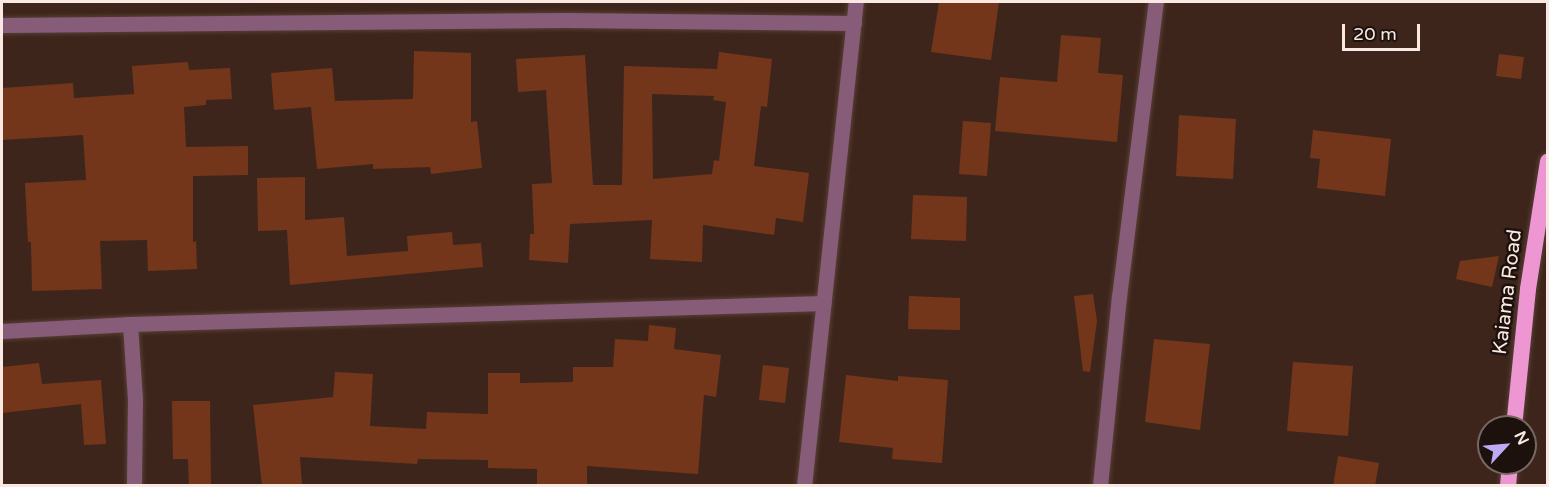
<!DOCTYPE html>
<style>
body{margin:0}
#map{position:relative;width:1549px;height:487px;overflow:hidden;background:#3e251b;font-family:"Varela Round",sans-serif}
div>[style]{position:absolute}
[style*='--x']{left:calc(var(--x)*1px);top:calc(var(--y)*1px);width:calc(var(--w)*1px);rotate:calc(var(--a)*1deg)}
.building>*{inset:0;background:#73361b}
.roads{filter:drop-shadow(0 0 2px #584037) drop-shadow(0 0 2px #584037)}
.minor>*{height:15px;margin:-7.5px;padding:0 7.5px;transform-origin:7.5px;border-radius:7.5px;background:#875c79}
.trunk>*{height:16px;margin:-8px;padding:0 8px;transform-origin:8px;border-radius:8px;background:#ed96d1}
span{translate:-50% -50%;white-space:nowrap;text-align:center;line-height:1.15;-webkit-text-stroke:5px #1d110d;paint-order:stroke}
.street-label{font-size:20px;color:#fae8e2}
.frame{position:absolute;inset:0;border:3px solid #fae8e2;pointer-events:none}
.north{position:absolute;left:1477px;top:415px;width:60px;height:60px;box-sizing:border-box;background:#1d110d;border:2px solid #756762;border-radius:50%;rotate:64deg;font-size:16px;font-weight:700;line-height:24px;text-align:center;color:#fae8e2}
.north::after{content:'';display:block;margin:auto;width:21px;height:27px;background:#bea9f5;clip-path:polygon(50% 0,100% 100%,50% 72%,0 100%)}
.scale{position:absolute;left:1342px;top:24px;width:78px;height:27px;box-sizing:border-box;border:3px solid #fae8e2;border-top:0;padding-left:8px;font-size:18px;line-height:21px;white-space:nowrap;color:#fae8e2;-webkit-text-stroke:4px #1d110d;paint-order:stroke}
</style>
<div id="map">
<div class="building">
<div style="clip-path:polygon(939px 2px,999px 2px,991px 60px,931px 52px)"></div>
<div style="clip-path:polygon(1061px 35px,1101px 38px,1098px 73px,1123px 75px,1117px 142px,995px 131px,1000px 77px,1057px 82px)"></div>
<div style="clip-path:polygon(414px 51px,471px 53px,471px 122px,477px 121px,482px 168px,431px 174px,430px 167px,373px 169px,373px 164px,317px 169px,311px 107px,274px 110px,271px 73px,332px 68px,335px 101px,413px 99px)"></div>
<div style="clip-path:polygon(evenodd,719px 52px,772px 59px,767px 107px,761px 106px,754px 166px,809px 173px,803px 222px,776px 218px,774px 235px,703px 225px,702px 262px,650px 259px,652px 220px,570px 224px,568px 263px,529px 260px,530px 234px,534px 234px,532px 184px,552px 183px,546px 90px,518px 92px,516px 59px,585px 55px,593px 185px,622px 185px,624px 66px,717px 69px,719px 52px,652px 94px,714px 96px,713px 100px,726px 102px,719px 161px,714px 160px,712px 174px,653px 179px,652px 94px)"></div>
<div style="clip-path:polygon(1499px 54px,1524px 57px,1521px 79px,1496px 76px)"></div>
<div style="clip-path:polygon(188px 62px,189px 70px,230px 68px,232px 99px,206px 100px,206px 105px,184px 107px,186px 147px,248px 146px,248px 175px,193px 176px,193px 242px,196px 241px,197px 269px,148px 271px,147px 240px,100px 241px,102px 289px,32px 291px,31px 242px,28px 242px,25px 183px,86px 180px,83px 135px,2px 140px,2px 88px,73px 83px,74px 98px,134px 94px,132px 66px)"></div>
<div style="clip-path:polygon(1179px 115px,1236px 119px,1233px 179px,1176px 176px)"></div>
<div style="clip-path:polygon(963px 121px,991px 123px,987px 176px,959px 174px)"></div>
<div style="clip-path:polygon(1313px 130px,1391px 139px,1385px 196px,1317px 188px,1320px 159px,1310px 158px)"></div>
<div style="clip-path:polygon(305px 177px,305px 220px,344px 217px,347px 256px,408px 251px,407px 236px,452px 232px,453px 245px,481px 243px,483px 267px,290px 285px,287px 230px,258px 231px,257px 178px)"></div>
<div style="clip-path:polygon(913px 195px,967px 197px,966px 241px,911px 239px)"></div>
<div style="clip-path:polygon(1499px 256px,1492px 287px,1456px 279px,1460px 261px)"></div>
<div style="clip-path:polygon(1093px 294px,1097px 321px,1090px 372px,1083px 371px,1074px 296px)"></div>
<div style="clip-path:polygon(909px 296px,960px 298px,960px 330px,908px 329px)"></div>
<div style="clip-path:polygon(649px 325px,676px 328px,674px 349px,721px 355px,716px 397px,704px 395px,698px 474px,587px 466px,587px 486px,537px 486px,537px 469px,488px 468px,488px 460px,418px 459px,417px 464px,300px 457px,302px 486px,262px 486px,253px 405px,333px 397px,335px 372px,373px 374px,370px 426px,426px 429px,427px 412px,488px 414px,488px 373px,520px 373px,520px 383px,573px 382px,573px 367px,613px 367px,615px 339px,648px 341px)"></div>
<div style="clip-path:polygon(1154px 339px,1210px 344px,1200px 430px,1145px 422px)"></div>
<div style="clip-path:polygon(1293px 362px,1353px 366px,1348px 436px,1287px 431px)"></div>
<div style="clip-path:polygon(39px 363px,42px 384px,101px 380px,106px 444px,84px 445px,81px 404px,2px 413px,2px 367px)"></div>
<div style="clip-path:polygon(763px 365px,789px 368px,785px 403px,759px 400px)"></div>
<div style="clip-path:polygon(846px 375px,898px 381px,898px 376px,948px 380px,942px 463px,892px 459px,893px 448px,839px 442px)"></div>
<div style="clip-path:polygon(172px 401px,210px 401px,211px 486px,189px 486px,188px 459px,173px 459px)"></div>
<div style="clip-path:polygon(1338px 456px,1379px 463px,1375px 486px,1333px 486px)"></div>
</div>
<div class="roads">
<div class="minor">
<div style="--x:2;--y:25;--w:564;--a:-0.51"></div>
<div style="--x:566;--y:20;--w:288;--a:0.6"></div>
<div style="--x:130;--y:324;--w:76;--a:86.2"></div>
<div style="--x:135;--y:400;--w:86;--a:90.7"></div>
<div style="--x:2;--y:331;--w:128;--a:-3.1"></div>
<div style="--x:130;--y:324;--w:694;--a:-1.73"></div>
<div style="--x:804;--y:486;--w:487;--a:-83.9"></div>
<div style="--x:1100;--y:486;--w:190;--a:-84.3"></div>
<div style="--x:1119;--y:297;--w:297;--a:-82.9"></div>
</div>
<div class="trunk">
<div style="--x:1514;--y:427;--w:139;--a:-84.2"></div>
<div style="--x:1528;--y:289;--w:129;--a:-81.1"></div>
<div style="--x:1508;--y:486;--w:23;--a:-85"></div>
</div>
</div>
<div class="street-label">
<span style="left:1508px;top:292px;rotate:-83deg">Kaiama Road</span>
</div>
<div class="frame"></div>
<div class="north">N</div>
<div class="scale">20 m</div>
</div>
